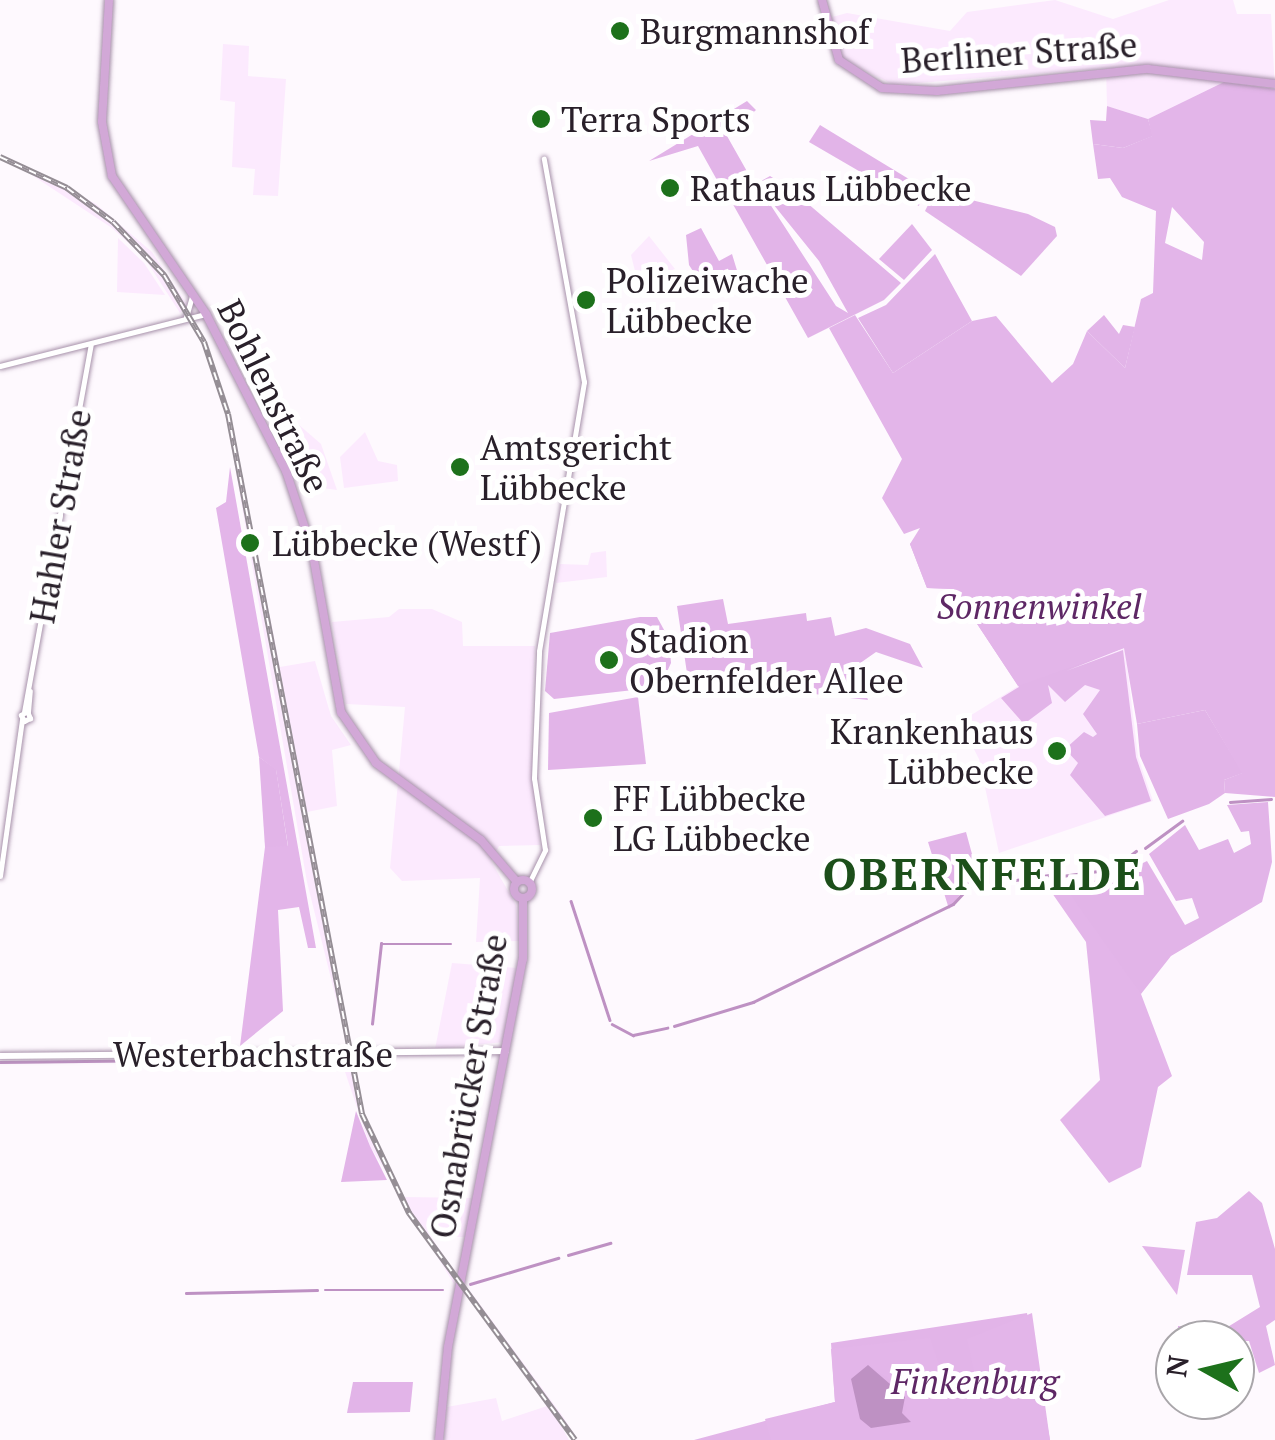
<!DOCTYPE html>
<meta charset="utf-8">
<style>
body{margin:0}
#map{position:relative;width:1275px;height:1440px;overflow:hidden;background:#fef9fe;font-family:"PT Serif",serif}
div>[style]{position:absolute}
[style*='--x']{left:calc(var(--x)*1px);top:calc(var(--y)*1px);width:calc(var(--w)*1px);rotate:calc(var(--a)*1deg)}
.built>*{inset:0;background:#fceafe}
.green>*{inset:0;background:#e2b4e8}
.forest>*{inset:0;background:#e3b5e9}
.water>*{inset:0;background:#be91c3}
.stream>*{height:2.5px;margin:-1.25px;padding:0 1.25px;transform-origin:1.25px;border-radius:1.25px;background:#be91c3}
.roads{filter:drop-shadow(0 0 2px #a791aa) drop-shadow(0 0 2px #a791aa)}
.tertiary>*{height:5px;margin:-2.5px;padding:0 2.5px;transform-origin:2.5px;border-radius:2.5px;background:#fff}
.secondary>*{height:6px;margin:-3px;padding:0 3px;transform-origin:3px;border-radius:3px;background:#fff}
.primary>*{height:8px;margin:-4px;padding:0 4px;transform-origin:4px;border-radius:4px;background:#d2a8d7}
.primary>.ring{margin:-4px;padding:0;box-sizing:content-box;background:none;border:8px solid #d2a8d7;border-radius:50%}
.rail>*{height:6px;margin-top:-3px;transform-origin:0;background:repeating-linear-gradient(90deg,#fff 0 8px,#958e95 0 16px);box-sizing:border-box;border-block:2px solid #958e95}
.dots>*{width:28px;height:28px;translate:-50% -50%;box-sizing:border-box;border:5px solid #fff;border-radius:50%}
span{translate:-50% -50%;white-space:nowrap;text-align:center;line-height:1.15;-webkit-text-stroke:10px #fff;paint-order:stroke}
.poi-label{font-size:35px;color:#29202a}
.left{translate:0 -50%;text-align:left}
.right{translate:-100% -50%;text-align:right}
.street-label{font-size:35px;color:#29202a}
.park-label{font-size:35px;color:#5e2765;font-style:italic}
.district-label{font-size:45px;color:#1c4f1a;font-weight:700;letter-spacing:2.5px}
.north{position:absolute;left:1155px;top:1320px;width:100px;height:100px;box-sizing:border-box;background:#fff;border:2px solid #a9a6aa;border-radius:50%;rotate:278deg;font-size:28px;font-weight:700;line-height:40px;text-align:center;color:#29202a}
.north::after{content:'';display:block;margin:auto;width:35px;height:45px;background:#1d711b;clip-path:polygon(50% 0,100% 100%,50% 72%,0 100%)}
</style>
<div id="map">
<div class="built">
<div style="clip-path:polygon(1055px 0,1113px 19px,1169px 0,1233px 0,1237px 14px,1271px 14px,1275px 89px,1224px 82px,1148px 119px,1107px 106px,1106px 68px,894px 85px,844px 60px,831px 29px,832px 17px,847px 13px,950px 31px,967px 12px)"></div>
<div style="clip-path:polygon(223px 44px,249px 46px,248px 76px,286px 79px,278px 196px,253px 195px,255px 169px,232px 167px,235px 102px,220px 100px)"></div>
<div style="clip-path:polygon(0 154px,96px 204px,152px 252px,188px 306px,180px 313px,144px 257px,112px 228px)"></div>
<div style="clip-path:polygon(649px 236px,675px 269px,638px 283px,631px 255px)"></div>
<div style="clip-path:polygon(118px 238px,144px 263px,165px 295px,117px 292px)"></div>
<div style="clip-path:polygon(198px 326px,226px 400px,280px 667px,315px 661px,331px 716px,351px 745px,332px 750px,337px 806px,307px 812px,348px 1047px,307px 882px,227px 420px)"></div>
<div style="clip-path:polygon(279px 422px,298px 424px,321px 444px,337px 490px,300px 485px,278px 439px)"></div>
<div style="clip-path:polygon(365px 432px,378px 461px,397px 465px,398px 481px,344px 488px,340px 457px)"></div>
<div style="clip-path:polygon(606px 551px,607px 577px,556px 583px,560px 564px,588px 565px,591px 553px)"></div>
<div style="clip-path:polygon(399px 609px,432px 609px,462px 622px,463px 646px,535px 646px,531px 749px,540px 845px,499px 846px,491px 861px,516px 905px,519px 941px,476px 942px,480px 878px,402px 881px,390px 868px,405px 707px,346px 704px,332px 622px,389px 617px)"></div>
<div style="clip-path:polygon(1125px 648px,1138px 757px,1153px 801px,999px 853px,979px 759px,960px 722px,1018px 686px)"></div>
<div style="clip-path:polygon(452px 963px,517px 968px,504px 1042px,435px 1049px)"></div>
<div style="clip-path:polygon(348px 1055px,365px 1117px,403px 1197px,475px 1198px,465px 1237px,431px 1237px,456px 1273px,454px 1284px,370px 1146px,341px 1060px)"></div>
<div style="clip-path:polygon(465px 1284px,564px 1418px,578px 1440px,557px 1418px,569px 1440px,444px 1440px,447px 1407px,496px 1398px,502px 1421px,547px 1406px)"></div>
</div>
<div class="green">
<div style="clip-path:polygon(747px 101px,756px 110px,727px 136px,753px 182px,727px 198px,698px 146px,649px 161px)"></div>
<div style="clip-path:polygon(1107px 106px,1148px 119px,1153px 136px,1123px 148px,1093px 144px,1090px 120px,1106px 121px)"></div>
<div style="clip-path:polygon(820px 125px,922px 187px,919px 206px,809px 142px)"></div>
<div style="clip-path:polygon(evenodd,770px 176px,793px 191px,901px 283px,884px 300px,808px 338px,730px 199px,770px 176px,757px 184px,819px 261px,848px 313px,836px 306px,757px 184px)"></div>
<div style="clip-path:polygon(935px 191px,1028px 214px,1055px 227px,1057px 236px,1021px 276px,925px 211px)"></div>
<div style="clip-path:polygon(912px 224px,932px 250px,904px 280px,879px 259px)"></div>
<div style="clip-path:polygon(701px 228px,719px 261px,732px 254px,739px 277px,708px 294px,689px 265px,686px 235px)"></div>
<div style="clip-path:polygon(935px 254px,972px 321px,893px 373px,858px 318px,886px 305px)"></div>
<div style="clip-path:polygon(1104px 315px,1119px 334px,1123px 325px,1135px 327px,1125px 368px,1087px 331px)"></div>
<div style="clip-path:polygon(920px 532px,1124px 648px,1066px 671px,1123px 650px,1136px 757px,1151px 801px,1105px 816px,1070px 775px,1078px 763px,1065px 749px,1084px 732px,1093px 737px,1097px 734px,1083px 714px,1100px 690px,1085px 685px,1065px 702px,1048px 685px,1052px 703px,1024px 724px,1001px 698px,1019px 687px,954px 589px,927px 588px,910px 544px)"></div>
<div style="clip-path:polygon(723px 599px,728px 624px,806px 613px,807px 621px,831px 617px,835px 636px,866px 628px,910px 644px,923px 668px,876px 652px,856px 666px,868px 700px,688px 680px,677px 606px)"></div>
<div style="clip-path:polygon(640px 617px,657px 617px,669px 639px,671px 663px,660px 687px,554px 699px,545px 691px,550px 633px)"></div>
<div style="clip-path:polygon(638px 697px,646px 764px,548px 770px,549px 713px)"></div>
<div style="clip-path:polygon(1205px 710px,1243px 773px,1224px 780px,1225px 793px,1209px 804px,1168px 819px,1140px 756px,1137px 724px)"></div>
<div style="clip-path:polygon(259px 757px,276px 769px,288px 847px,265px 847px)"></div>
<div style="clip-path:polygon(1268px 802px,1272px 862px,1262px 902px,1171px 956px,1141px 994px,1133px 991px,1062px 883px,1108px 880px,1147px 861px,1185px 925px,1199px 918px,1192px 898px,1176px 901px,1149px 854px,1185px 825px,1199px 850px,1228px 839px,1234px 853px,1251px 844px,1249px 831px,1241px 832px,1227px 805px)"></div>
<div style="clip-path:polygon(966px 832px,972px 854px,988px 859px,949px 909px,928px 842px)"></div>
<div style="clip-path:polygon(356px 1111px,370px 1146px,387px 1180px,341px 1182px)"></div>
<div style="clip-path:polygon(1249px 1191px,1262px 1203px,1275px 1249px,1275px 1320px,1266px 1326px,1275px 1365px,1259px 1373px,1249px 1341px,1177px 1340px,1178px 1326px,1226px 1328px,1260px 1307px,1252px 1275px,1187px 1275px,1196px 1222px,1217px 1218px)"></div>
<div style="clip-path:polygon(1027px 1313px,1050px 1440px,694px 1440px,835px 1402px,831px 1343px)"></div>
<div style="clip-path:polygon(353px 1382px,413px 1382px,410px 1412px,347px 1413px)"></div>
</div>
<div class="forest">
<div style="clip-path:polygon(evenodd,1224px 82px,1275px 89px,1275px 797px,1225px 793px,1224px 780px,1242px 773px,1205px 710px,1137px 724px,1124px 648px,1018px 686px,954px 589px,927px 588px,910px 544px,920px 528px,904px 534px,882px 498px,902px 459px,829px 328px,855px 315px,893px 373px,972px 321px,996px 316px,1052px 383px,1073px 364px,1087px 331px,1125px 368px,1141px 299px,1153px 293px,1156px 211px,1122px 197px,1110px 178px,1098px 179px,1093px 144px,1123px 148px,1152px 136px,1148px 119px,1224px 82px,1172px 207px,1204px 242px,1202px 260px,1165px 243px,1172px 207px)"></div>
<div style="clip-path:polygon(230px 467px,316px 948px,308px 948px,299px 907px,278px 910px,283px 1011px,240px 1046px,265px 847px,288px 846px,276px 770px,259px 757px,216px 508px,226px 502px)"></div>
<div style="clip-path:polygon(1062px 883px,1141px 994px,1172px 1076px,1158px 1087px,1141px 1167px,1109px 1183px,1060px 1120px,1100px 1080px,1086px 942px,1052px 893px)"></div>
<div style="clip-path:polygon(1143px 1246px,1185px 1250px,1177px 1295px,1142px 1246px)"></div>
<div style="clip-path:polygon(evenodd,1032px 1313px,1050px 1440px,771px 1440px,765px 1419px,835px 1402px,831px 1349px,930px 1338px,943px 1376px,964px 1390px,974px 1371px,967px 1339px,1032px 1313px,868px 1365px,894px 1382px,907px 1408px,900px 1425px,865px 1419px,852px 1378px,868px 1365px)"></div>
</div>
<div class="water">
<div style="clip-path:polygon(868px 1365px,905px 1397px,902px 1413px,911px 1422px,871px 1428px,860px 1419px,851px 1379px)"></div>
</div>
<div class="stream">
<div style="--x:1230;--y:802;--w:41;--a:-4.2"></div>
<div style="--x:1145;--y:848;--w:46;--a:-36.1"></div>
<div style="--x:1062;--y:876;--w:51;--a:-7.8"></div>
<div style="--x:1113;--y:869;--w:29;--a:-38"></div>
<div style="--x:1002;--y:882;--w:49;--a:-8.3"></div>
<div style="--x:571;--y:901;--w:125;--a:71.9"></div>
<div style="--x:372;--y:1024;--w:81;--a:-83.6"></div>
<div style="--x:381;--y:944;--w:70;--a:0"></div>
<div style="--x:612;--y:1024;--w:24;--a:28"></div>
<div style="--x:633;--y:1035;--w:35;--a:-12"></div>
<div style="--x:674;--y:1026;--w:83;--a:-16.9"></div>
<div style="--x:753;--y:1002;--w:182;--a:-26.1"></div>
<div style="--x:916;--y:922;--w:41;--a:-25.9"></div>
<div style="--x:953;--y:904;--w:40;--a:-47"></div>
<div style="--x:241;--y:1059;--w:104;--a:1.1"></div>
<div style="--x:0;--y:1062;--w:232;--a:-0.7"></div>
<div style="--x:568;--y:1255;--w:44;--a:-15.9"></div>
<div style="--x:470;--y:1284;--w:92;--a:-16.5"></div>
<div style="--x:325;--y:1290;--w:118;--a:0"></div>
<div style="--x:186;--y:1293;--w:131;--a:-1.3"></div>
</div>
<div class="roads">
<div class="tertiary">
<div style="--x:186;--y:317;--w:22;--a:-74"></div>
<div style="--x:0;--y:366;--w:212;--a:-14.2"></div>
<div style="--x:27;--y:711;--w:8;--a:67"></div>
<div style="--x:30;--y:718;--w:7;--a:153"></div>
<div style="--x:24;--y:721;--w:7;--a:-117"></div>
<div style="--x:21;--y:715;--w:7;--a:-34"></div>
<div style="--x:24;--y:712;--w:373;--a:-79.7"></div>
<div style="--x:28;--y:712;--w:21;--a:-85"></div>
<div style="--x:0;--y:876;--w:159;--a:-82"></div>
<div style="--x:529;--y:883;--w:37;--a:-64"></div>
<div style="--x:545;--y:850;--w:73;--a:-98.7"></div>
<div style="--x:534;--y:778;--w:127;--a:-87.7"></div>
<div style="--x:539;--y:651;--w:273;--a:-80.5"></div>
<div style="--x:584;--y:382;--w:227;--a:-100.2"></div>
</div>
<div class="secondary">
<div style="--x:0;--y:1056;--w:506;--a:-0.57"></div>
</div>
<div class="primary">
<div style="--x:109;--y:0;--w:122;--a:93.3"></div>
<div style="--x:102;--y:122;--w:55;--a:79.5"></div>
<div style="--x:112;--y:176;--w:167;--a:55.7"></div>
<div style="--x:206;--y:314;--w:176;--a:63"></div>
<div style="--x:286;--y:471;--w:82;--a:71.6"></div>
<div style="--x:312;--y:549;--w:166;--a:79.9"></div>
<div style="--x:341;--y:712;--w:62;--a:55.5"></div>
<div style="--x:376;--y:763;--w:130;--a:36.3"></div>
<div style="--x:481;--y:840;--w:55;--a:49.4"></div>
<div style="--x:822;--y:0;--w:62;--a:74.2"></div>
<div style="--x:839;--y:60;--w:51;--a:33.1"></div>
<div style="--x:882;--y:88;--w:55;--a:3.1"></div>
<div style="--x:937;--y:91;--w:212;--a:-6"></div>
<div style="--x:1148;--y:69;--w:128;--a:6.7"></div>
<div class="ring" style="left:514px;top:880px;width:10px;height:10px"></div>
<div style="--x:439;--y:1440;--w:93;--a:-84.5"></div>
<div style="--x:448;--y:1347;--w:395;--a:-79.1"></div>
<div style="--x:523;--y:959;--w:61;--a:-90"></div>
</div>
</div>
<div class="rail">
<div style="--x:0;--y:157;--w:74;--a:24.8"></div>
<div style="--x:67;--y:188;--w:57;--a:36.5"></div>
<div style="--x:113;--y:222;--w:74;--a:46.1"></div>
<div style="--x:164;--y:275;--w:78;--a:59.2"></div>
<div style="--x:204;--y:342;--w:76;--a:71.6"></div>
<div style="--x:228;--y:414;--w:713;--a:79.16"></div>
<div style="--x:362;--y:1114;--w:110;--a:64.6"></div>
<div style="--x:409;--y:1213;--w:281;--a:53.8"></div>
</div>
<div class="dots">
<div style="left:620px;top:31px;background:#1d711b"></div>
<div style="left:541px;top:119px;background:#1d711b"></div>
<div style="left:670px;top:188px;background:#1d711b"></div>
<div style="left:586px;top:300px;background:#1d711b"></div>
<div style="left:460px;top:467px;background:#1d711b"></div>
<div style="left:250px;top:543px;background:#1d711b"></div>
<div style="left:609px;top:660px;background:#1d711b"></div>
<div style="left:1057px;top:751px;background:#1d711b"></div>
<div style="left:593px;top:818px;background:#1d711b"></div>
</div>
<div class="poi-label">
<span class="left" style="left:640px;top:31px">Burgmannshof</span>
<span class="left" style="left:561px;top:119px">Terra Sports</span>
<span class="left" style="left:690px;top:188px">Rathaus Lübbecke</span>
<span class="left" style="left:606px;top:300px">Polizeiwache<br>Lübbecke</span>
<span class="left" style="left:480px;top:467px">Amtsgericht<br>Lübbecke</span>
<span class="left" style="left:272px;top:543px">Lübbecke (Westf)</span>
<span class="left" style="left:629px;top:660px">Stadion<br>Obernfelder Allee</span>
<span class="right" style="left:1034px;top:751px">Krankenhaus<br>Lübbecke</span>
<span class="left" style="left:613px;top:818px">FF Lübbecke<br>LG Lübbecke</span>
</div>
<div class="street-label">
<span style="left:1019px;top:52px;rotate:-4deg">Berliner Straße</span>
<span style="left:274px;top:396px;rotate:64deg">Bohlenstraße</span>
<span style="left:60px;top:516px;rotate:-80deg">Hahler Straße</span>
<span style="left:253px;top:1054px">Westerbachstraße</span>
<span style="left:468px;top:1086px;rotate:-80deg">Osnabrücker Straße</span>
</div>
<div class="park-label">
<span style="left:1039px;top:606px">Sonnenwinkel</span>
<span style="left:975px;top:1381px">Finkenburg</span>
</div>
<div class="district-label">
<span style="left:983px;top:874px">OBERNFELDE</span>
</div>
<div class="north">N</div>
</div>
